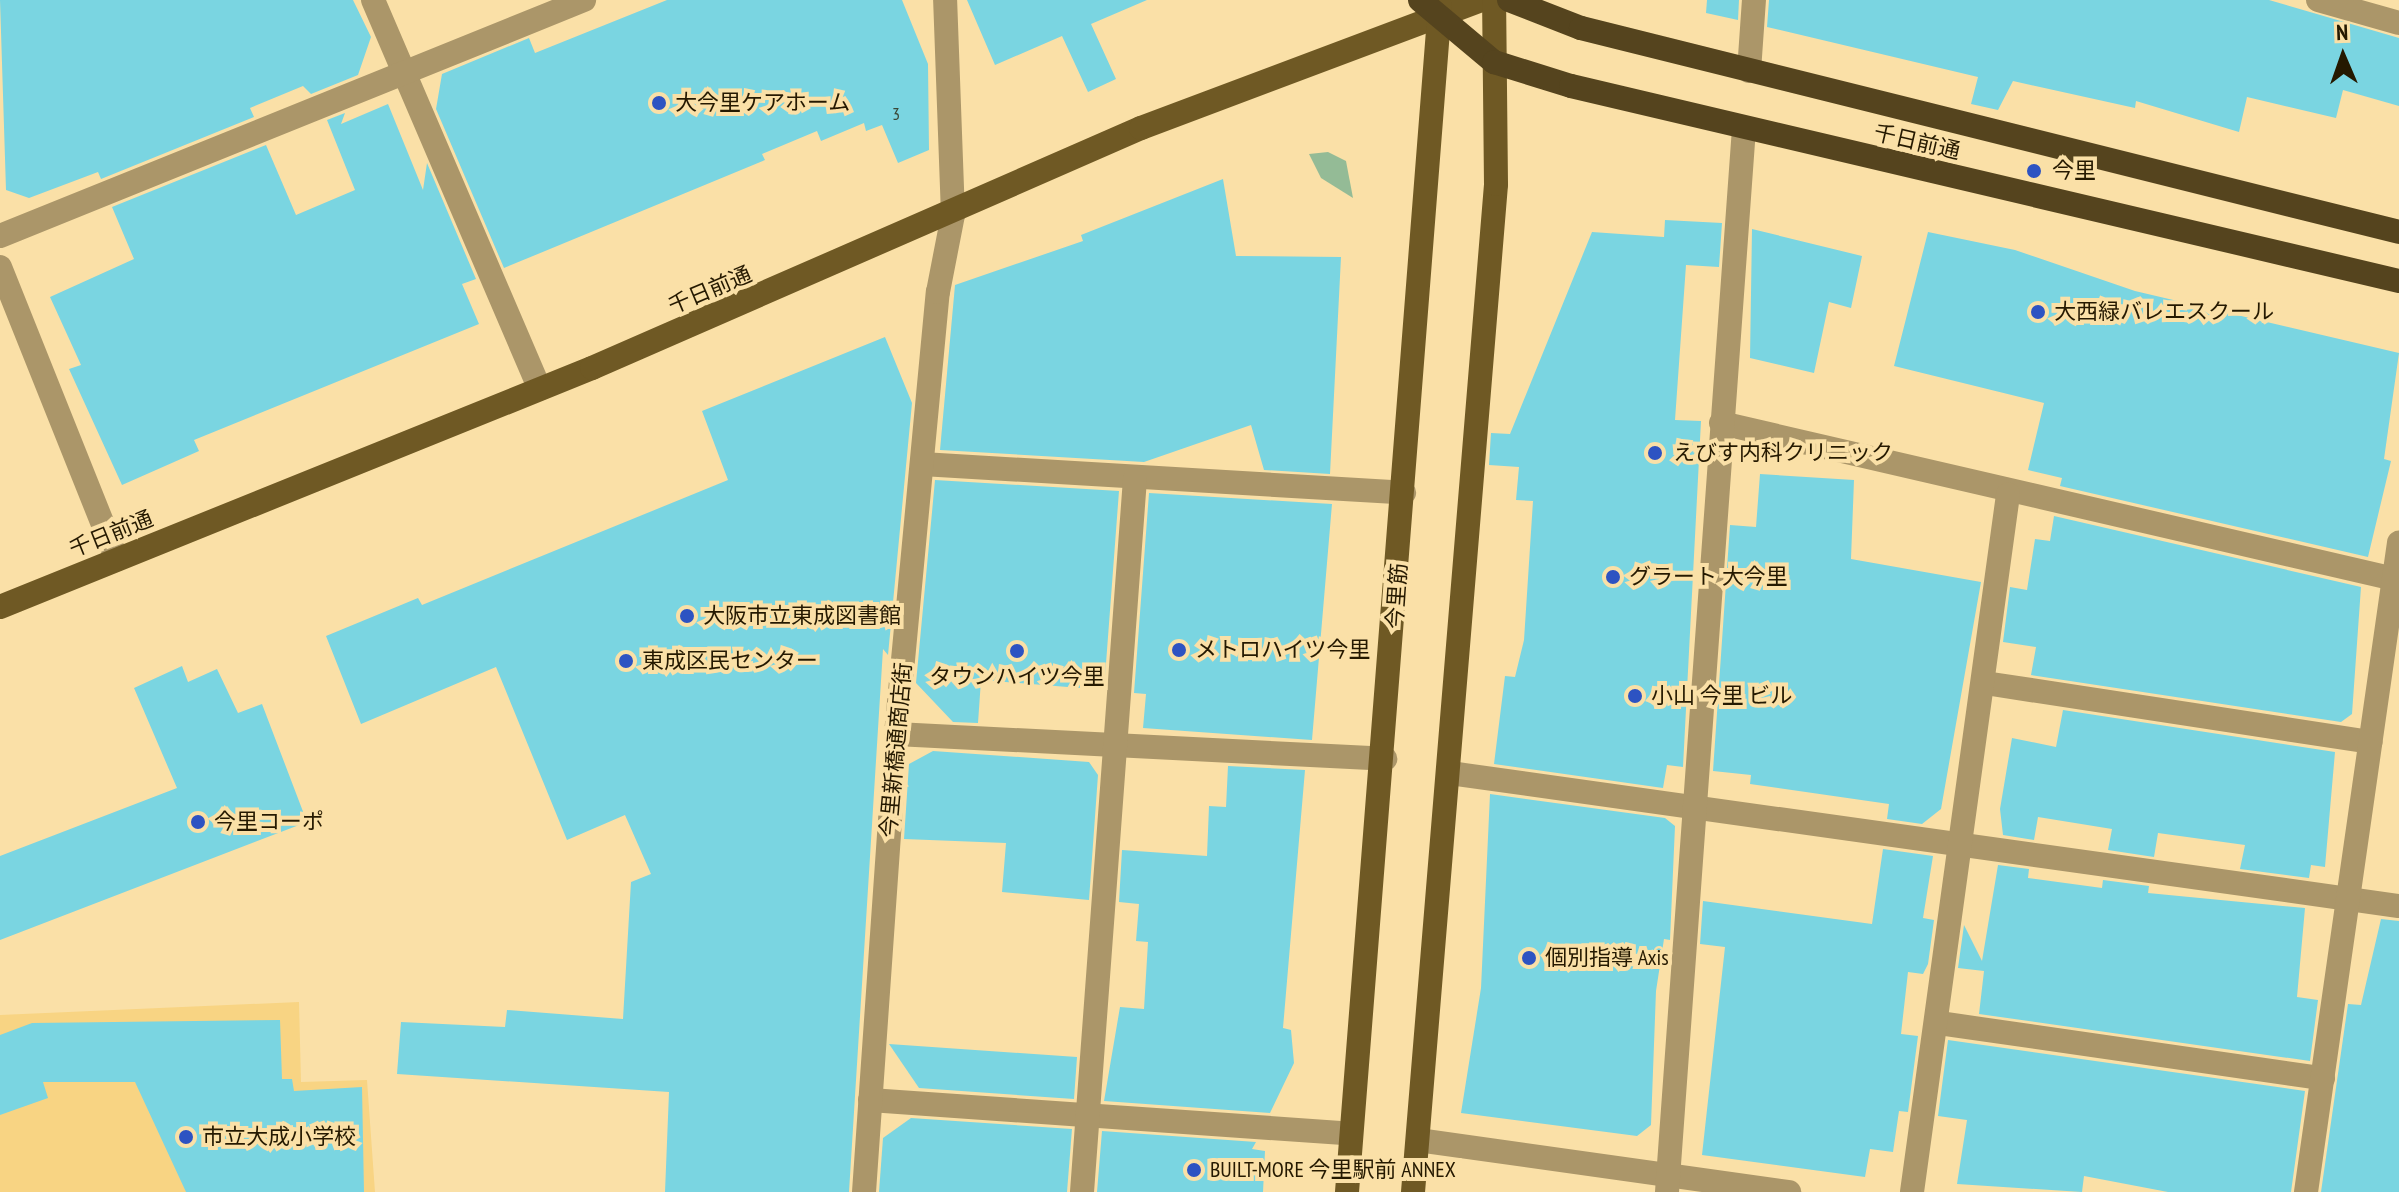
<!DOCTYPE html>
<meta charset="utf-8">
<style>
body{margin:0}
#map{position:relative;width:2399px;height:1192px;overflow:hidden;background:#fae0a7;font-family:"PT Sans Narrow","Noto Sans JP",sans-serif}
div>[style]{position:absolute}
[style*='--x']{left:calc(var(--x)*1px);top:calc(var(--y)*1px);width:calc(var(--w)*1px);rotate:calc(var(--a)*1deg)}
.built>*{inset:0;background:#f8d483}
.green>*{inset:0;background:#94bb96}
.building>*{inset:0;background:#7ad5e1}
.minor>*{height:24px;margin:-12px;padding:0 12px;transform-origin:12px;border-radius:12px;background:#ab9669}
.major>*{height:24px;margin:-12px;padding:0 12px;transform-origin:12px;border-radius:12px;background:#6f5924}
.highway>*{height:24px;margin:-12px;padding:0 12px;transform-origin:12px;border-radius:12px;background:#55441e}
.dots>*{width:22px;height:22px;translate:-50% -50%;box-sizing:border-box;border:4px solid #fae0a7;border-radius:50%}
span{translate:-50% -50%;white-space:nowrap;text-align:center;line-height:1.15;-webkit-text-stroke:8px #fae0a7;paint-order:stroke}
.number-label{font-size:18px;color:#3a4838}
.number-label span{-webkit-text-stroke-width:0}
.poi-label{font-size:22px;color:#251900}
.left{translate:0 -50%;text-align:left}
.street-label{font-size:22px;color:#251900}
.north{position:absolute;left:2303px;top:16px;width:80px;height:80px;-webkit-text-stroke:6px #fae0a7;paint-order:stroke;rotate:358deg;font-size:22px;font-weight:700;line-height:32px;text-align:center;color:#251900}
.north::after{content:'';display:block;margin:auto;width:28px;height:36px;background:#251900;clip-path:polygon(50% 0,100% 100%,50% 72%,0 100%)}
</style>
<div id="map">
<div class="built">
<div style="clip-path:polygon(299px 1002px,301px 1082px,367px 1080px,375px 1192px,0 1192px,0 1015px)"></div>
</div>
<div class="green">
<div style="clip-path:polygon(1328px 152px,1346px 161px,1353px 198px,1321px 178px,1309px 154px)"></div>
</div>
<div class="building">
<div style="clip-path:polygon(0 0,353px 0,371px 37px,358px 75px,311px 94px,303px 86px,250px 108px,254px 117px,101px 179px,98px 172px,29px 198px,6px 190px)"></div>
<div style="clip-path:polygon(667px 0,902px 0,928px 64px,929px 150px,898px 163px,882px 125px,866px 131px,864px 123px,821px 141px,817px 131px,762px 154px,765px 160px,504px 268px,436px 109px,442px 74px,529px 38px,535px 53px)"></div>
<div style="clip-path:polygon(967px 0,1147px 0,1091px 24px,1116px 79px,1088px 92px,1062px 36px,995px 65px)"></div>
<div style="clip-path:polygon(1707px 0,1739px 0,1738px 20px,1706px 13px)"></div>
<div style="clip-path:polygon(1769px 0,2269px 0,2399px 38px,2399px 106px,2343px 90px,2336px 118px,2247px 97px,2239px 132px,2136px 101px,2135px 108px,2013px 81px,1998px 110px,1971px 104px,1978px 77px,1767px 27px)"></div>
<div style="clip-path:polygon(388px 104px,423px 190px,427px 163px,476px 279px,462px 284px,479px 324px,194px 440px,199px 451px,122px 485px,69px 369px,81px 365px,50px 297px,134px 259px,112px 207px,266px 145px,296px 215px,355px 190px,327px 120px,345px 113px,341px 124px)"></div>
<div style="clip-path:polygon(1223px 179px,1236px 256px,1341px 257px,1330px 474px,1264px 470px,1251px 425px,1144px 462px,940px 450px,955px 285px,1083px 241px,1081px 235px)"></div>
<div style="clip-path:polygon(1665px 220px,1722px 223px,1719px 267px,1686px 265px,1675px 420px,1701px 421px,1683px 767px,1667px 765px,1663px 788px,1494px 764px,1505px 676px,1515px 677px,1524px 640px,1533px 501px,1516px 500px,1519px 467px,1489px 465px,1491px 433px,1510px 434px,1592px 232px,1664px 237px)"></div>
<div style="clip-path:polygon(1752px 229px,1862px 256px,1851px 308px,1829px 302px,1814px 373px,1750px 358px)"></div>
<div style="clip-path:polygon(1928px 232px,2015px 250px,2135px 291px,2399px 353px,2384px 459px,2391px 461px,2368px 557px,2060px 486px,2062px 478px,2028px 470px,2044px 403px,1894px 366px)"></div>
<div style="clip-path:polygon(885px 337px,912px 403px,888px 655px,883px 649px,849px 1192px,665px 1192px,669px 1092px,397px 1074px,401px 1022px,505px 1027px,507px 1010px,623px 1019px,631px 882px,651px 874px,625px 815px,567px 840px,496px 667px,361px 724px,326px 636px,418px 598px,422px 605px,728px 480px,702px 411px)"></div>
<div style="clip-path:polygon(1760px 474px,1854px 480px,1851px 559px,1981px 582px,1941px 809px,1922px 824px,1887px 819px,1889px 804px,1750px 784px,1751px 775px,1713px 771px,1730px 525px,1756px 527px)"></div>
<div style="clip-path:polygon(935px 480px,1119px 491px,1104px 690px,981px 680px,978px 723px,953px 722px,916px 683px)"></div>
<div style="clip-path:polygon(1149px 493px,1332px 504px,1312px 740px,1143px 728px,1146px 694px,1134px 693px)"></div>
<div style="clip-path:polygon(2054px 516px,2361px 587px,2352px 714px,2341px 722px,2031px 675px,2036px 647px,2003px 642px,2010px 587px,2027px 590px,2035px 539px,2050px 541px)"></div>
<div style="clip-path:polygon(182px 666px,188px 682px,217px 669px,238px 713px,262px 704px,307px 822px,0 940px,0 856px,177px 788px,134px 688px)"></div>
<div style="clip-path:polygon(2063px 710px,2335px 752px,2325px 867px,2311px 865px,2309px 878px,2240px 869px,2245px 845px,2158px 833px,2154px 857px,2108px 850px,2112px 829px,2038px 817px,2034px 840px,2003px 835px,2000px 809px,2012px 738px,2056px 747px)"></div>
<div style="clip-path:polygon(933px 751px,1089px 762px,1098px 775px,1089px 900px,1002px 892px,1006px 843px,904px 839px,909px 764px)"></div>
<div style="clip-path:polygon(1228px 766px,1305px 770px,1283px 1028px,1291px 1030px,1294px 1063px,1270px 1113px,1104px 1101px,1120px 1007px,1144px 1009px,1148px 942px,1136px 941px,1139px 904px,1119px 902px,1122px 850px,1207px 856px,1209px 806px,1226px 807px)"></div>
<div style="clip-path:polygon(1490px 794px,1665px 818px,1675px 826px,1670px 940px,1664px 939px,1656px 991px,1651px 1125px,1637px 1136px,1461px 1113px,1481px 988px)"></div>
<div style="clip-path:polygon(1883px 849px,1933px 856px,1923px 918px,1934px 920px,1928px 964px,1923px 974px,1908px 972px,1901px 1034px,1918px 1036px,1908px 1112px,1899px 1111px,1893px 1152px,1870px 1149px,1865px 1177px,1702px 1155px,1725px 947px,1700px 944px,1703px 901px,1872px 924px)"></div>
<div style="clip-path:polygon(1998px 865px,2029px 869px,2028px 878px,2102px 888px,2103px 880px,2149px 886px,2148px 893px,2305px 908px,2297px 997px,2318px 1000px,2310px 1061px,1979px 1014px,1984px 971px,1958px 968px,1964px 925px,1982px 961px)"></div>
<div style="clip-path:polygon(2381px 919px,2399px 921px,2399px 1192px,2321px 1192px,2348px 1004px,2361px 1005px)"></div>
<div style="clip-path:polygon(280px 1020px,282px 1079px,292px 1079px,294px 1091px,362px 1087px,364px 1192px,186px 1192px,135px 1082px,43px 1082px,48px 1098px,0 1115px,0 1035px,32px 1023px)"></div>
<div style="clip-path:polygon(1948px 1040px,2305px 1091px,2291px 1192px,2168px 1192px,2084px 1176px,2082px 1192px,1957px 1184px,1967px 1120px,1938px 1116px)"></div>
<div style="clip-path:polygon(889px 1044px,1077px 1057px,1074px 1099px,919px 1088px)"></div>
<div style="clip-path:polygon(911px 1118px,1072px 1129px,1067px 1192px,879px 1192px,883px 1138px)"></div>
<div style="clip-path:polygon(1102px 1131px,1256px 1142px,1252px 1149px,1265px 1151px,1263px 1192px,1097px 1192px)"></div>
</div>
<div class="minor">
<div style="--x:373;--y:0;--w:423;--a:66.8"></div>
<div style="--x:2318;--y:0;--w:84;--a:15.9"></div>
<div style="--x:1749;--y:71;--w:71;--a:-86"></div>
<div style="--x:0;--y:236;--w:630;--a:-22"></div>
<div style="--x:0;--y:267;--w:315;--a:68.2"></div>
<div style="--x:1721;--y:423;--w:696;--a:13.04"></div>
<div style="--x:922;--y:464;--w:483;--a:3.4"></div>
<div style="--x:1985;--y:683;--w:390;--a:8.7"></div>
<div style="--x:896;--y:734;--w:490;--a:2.9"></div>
<div style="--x:1450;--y:773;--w:958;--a:7.98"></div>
<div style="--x:1939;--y:1023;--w:388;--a:8.2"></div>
<div style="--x:870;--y:1100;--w:482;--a:4"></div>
<div style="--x:1418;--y:1140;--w:375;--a:8"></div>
<div style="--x:864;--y:1192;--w:459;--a:-86"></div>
<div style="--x:896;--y:734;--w:444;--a:-84.6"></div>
<div style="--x:938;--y:292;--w:78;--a:-79"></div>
<div style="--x:953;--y:215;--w:215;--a:-92.1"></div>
<div style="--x:1082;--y:1192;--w:715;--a:-85.75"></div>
<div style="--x:1667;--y:1192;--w:1067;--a:-85.86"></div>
<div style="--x:1912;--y:1192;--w:704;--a:-82.16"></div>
<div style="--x:2306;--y:1192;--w:656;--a:-81.85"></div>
</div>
<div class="major">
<div style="--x:0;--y:607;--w:638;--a:-21.98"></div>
<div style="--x:592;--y:368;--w:599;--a:-23.61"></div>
<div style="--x:1141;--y:128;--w:363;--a:-20.6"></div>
<div style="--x:1347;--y:1192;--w:1190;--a:-85.52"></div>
<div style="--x:1413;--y:1192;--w:1011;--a:-85.29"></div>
<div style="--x:1496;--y:184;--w:184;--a:-90.6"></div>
</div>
<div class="highway">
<div style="--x:1420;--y:0;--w:97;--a:40"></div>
<div style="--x:1494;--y:62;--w:81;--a:17.3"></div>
<div style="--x:1571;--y:86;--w:851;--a:13.25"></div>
<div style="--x:1509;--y:0;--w:77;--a:21.3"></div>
<div style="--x:1581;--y:28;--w:843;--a:14"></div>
</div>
<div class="dots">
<div style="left:659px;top:103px;background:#2d53c2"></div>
<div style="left:2034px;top:171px;background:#2d53c2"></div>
<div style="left:2038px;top:312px;background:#2d53c2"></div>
<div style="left:1655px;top:453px;background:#2d53c2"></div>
<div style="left:1613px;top:577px;background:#2d53c2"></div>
<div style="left:687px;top:616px;background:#2d53c2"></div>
<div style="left:1179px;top:650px;background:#2d53c2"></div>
<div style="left:1017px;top:651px;background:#2d53c2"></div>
<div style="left:626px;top:661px;background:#2d53c2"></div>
<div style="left:1635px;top:696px;background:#2d53c2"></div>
<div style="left:198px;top:822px;background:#2d53c2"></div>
<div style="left:1529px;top:958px;background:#2d53c2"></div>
<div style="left:186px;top:1137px;background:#2d53c2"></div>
<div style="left:1194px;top:1170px;background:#2d53c2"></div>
</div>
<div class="number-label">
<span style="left:896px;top:114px">3</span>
</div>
<div class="poi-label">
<span class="left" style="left:675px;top:103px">大今里ケアホーム</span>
<span class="left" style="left:2052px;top:171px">今里</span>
<span class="left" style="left:2054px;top:312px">大西緑バレエスクール</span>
<span class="left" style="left:1673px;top:453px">えびす内科クリニック</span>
<span class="left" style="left:1629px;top:577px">グラート 大今里</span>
<span class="left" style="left:703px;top:616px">大阪市立東成図書館</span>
<span class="left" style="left:1195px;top:650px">メトロハイツ今里</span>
<span class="left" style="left:642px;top:661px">東成区民センター</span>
<span style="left:1017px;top:677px">タウンハイツ今里</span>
<span class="left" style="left:1651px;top:696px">小山 今里 ビル</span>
<span class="left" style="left:214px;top:822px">今里コーポ</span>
<span class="left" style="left:1545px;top:958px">個別指導 Axis</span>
<span class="left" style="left:202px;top:1137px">市立大成小学校</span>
<span class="left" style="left:1210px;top:1170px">BUILT-MORE 今里駅前 ANNEX</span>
</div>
<div class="street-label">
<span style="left:1917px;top:142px;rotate:13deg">千日前通</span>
<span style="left:710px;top:290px;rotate:-23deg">千日前通</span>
<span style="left:111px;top:534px;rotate:-22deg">千日前通</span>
<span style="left:1397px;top:596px;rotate:-86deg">今里筋</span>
<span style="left:896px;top:750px;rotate:-85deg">今里新橋通商店街</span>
</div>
<div class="north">N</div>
</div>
